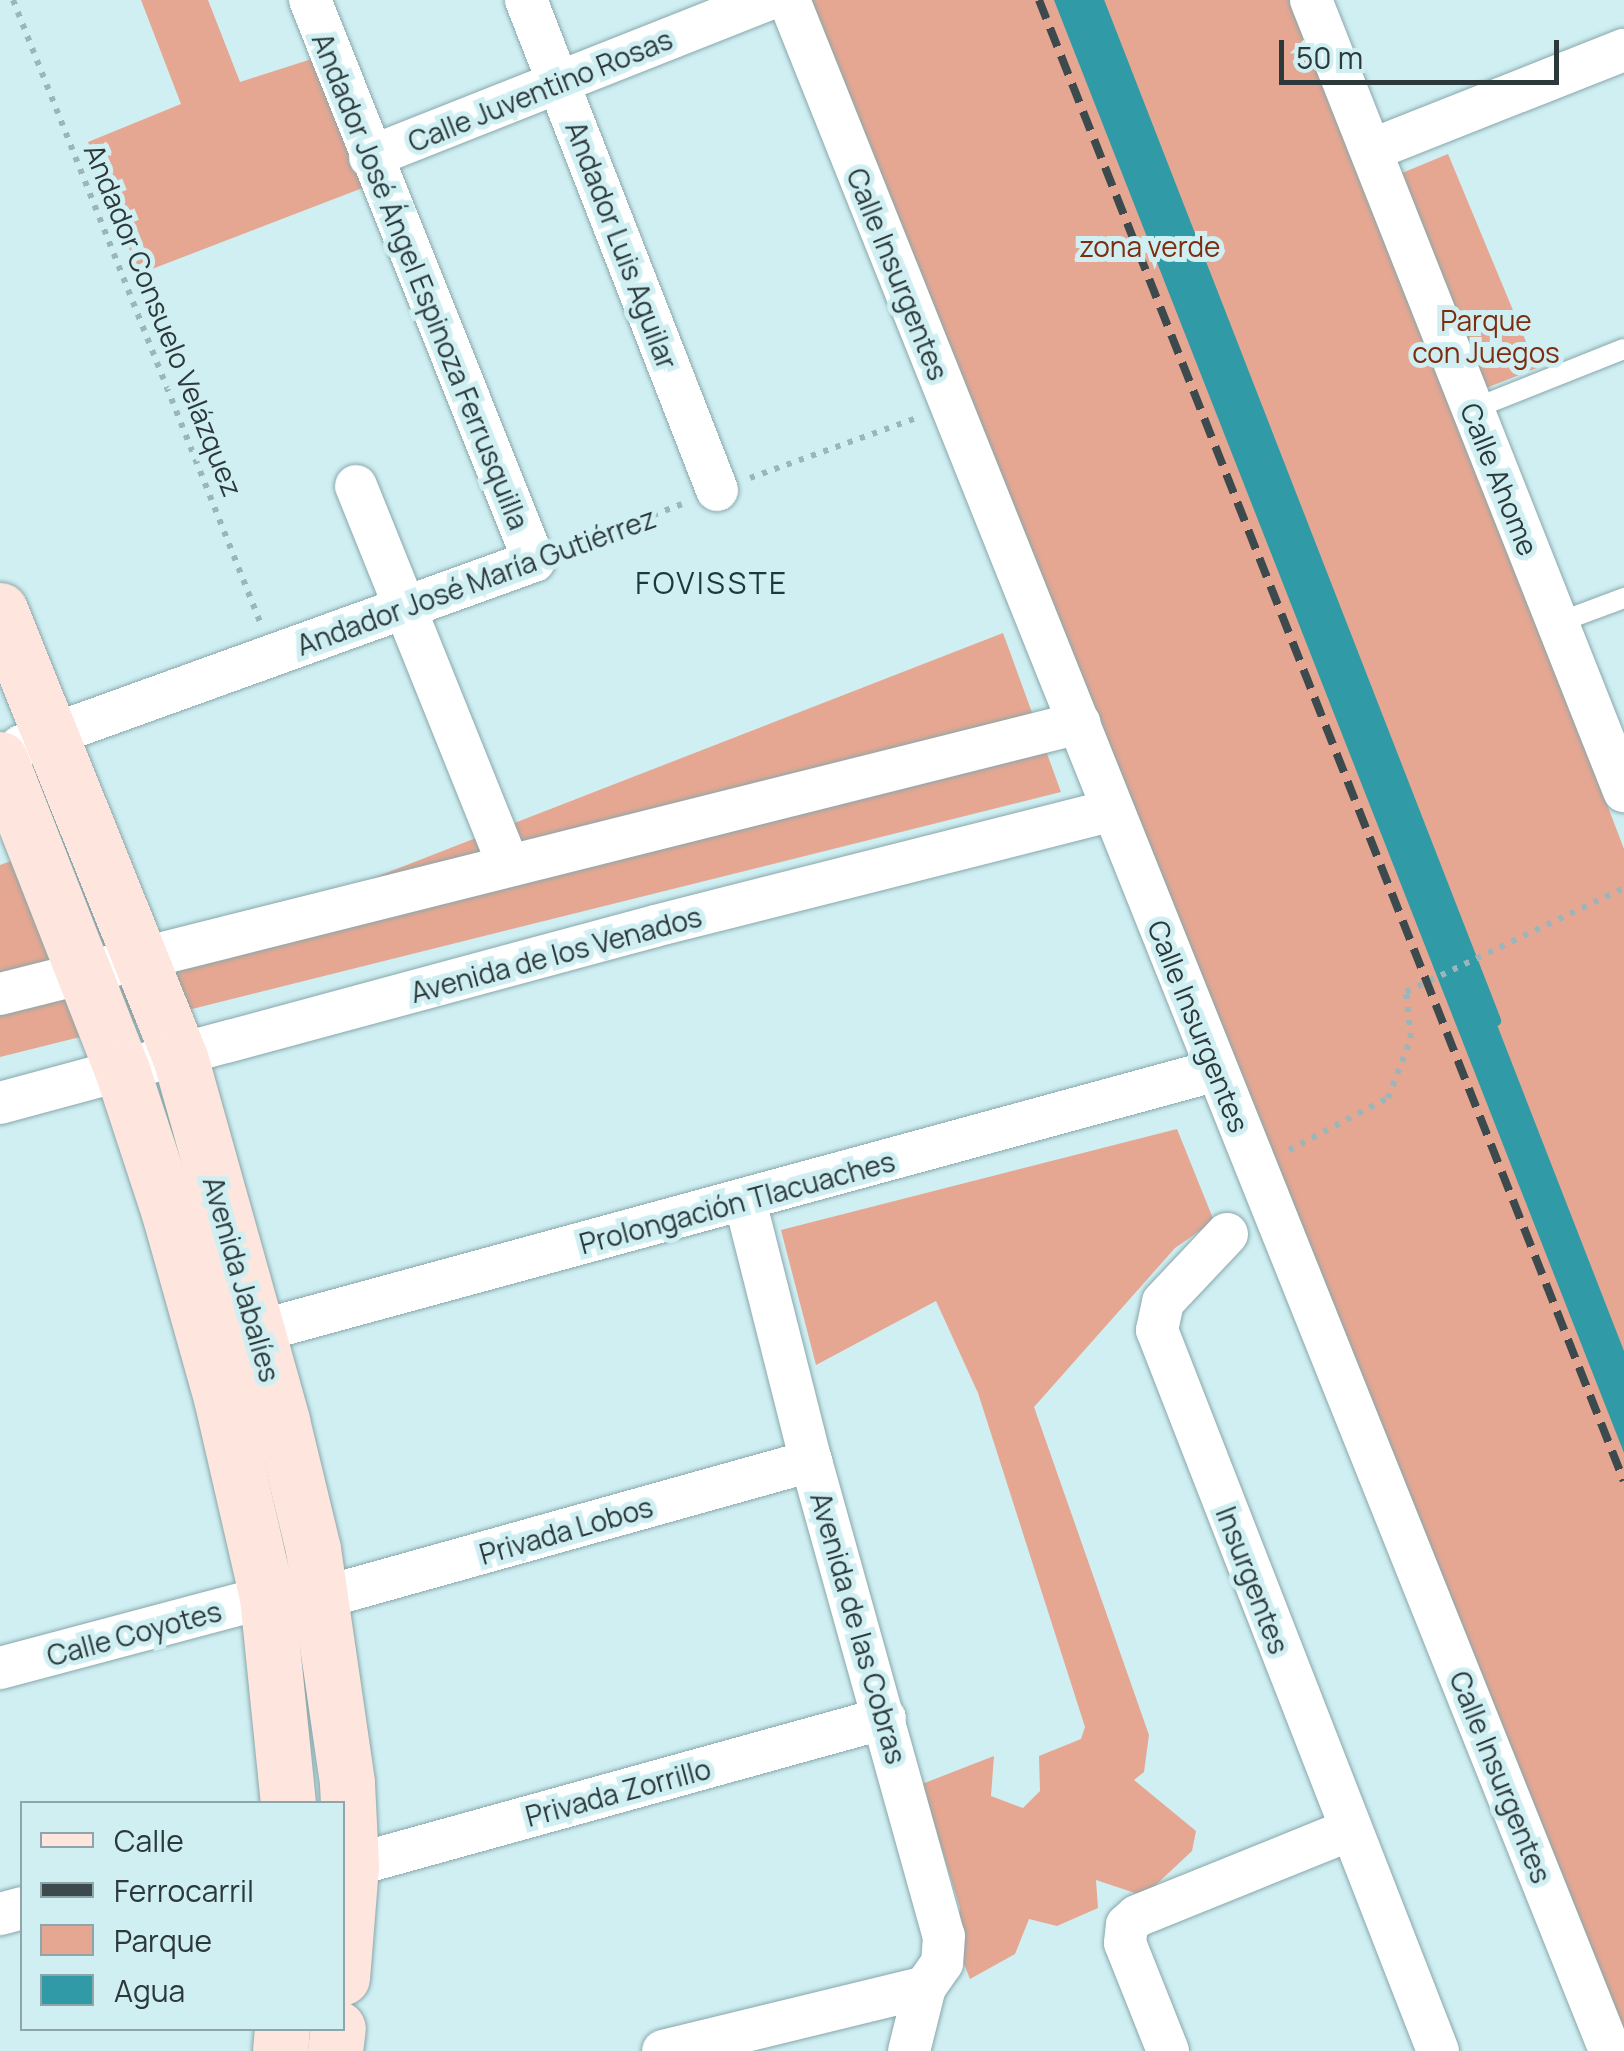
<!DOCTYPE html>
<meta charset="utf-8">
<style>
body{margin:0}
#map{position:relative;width:1624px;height:2051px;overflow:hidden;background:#cfeff3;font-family:Manrope,sans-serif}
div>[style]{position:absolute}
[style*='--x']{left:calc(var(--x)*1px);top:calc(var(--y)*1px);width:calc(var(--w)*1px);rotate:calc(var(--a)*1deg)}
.green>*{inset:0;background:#e5a792}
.water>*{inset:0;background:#309ba6}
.stream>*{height:11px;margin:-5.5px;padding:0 5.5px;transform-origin:5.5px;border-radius:5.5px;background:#309ba6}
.path>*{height:6px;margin-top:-3px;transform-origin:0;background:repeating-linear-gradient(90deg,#9bb5b8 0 5px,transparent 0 13px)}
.roads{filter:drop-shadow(0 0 2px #89a7ab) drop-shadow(0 0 2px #89a7ab)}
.lane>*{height:20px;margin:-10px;padding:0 10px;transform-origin:10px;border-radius:10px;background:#fff}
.street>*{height:42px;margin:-21px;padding:0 21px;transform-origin:21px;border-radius:21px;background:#fff}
.secondary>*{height:55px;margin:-27.5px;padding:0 27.5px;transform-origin:27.5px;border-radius:27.5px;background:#fee6de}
.rail>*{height:8px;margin-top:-4px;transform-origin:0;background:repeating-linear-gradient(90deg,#3c4a4d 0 20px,transparent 0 30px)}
span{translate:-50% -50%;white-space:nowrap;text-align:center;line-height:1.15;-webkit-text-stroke:10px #cfeff3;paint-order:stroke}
.street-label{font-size:28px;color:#2c383a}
.park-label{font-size:28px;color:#7d2c0e}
.neighbourhood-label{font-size:30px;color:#1d383b;letter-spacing:2.5px}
.legend{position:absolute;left:20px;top:1801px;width:325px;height:230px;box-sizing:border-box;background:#cfeff3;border:2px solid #8ea6a9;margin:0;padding:12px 18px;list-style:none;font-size:30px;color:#2c383a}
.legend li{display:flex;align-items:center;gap:20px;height:50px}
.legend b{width:50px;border:2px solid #8ea6a9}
.scale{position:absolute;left:1279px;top:40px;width:280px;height:45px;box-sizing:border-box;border:5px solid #2c383a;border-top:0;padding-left:12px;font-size:30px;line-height:35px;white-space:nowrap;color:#2c383a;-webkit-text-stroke:8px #cfeff3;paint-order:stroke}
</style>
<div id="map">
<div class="green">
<div style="clip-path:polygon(141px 0,208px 0,240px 82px,321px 56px,373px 184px,139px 274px,88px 142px,181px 104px)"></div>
<div style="clip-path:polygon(808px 0,1300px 0,1624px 849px,1624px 2051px)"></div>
<div style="clip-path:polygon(1448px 154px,1537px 368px,1471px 394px,1385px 180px)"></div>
<div style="clip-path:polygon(1003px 633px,1061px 792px,0 1057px,0 865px,92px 831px,147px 966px)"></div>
<div style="clip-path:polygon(1177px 1129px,1214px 1221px,1175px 1248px,1034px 1407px,1149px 1735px,1144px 1772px,1134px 1780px,1196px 1831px,1192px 1851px,1144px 1896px,1096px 1880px,1098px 1908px,1057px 1926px,1029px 1919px,1015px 1954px,970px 1979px,956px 1944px,960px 1908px,922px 1784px,994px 1756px,991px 1796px,1023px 1808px,1040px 1791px,1039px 1756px,1081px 1739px,1085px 1727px,978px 1393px,936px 1301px,816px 1365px,781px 1230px)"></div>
</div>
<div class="water">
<div style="clip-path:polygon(1054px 0,1098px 0,1624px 1351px,1624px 1453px)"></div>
</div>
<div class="stream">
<div style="--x:1098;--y:0;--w:1095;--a:68.73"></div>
</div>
<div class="path">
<div style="--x:13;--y:0;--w:669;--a:68.34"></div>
<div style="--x:750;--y:478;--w:177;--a:-19.8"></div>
<div style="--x:568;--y:548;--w:122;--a:-21.1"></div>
<div style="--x:1289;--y:1150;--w:112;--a:-27.7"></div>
<div style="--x:1388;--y:1098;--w:64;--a:-69"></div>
<div style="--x:1411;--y:1038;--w:46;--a:-96.2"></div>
<div style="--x:1406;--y:992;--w:242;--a:-25.5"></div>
</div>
<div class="roads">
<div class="lane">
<div style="--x:1473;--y:409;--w:162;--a:-21.7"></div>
<div style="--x:1557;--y:623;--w:72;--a:-20.5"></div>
</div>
<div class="street">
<div style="--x:526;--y:0;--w:526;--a:68.7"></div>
<div style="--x:789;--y:0;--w:2209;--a:68.18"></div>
<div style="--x:1311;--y:0;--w:851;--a:68.41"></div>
<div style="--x:1371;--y:150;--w:272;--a:-21.6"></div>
<div style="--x:370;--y:157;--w:426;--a:-21.6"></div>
<div style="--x:356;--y:486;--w:408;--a:68.1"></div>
<div style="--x:21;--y:746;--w:545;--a:-19.83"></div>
<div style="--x:534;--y:561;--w:604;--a:-111.77"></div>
<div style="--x:0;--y:994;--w:1113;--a:-14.1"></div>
<div style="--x:0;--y:1103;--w:678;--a:-15.12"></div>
<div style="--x:655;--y:926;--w:472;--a:-14.2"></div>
<div style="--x:745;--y:1201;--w:268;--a:75.8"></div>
<div style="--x:811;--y:1461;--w:493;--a:74.4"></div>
<div style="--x:944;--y:1936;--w:27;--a:94"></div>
<div style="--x:942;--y:1963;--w:29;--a:125"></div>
<div style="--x:925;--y:1987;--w:66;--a:104"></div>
<div style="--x:1227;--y:1234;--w:93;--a:133.3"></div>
<div style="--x:1163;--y:1302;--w:29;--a:102"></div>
<div style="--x:1157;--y:1330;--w:774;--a:68.71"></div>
<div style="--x:256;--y:1332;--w:996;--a:-15.25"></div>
<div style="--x:321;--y:1598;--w:509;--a:-15.62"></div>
<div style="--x:0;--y:1668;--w:276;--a:-14.9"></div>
<div style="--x:351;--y:1866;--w:554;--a:-15.49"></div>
<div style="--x:0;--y:1914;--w:23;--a:-15"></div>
<div style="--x:663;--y:2051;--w:270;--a:-13.7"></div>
<div style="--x:1168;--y:2051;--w:116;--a:-111.7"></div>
<div style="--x:1125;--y:1943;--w:18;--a:-84"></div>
<div style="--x:1127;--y:1925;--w:13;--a:-42"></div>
<div style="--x:1137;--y:1916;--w:230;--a:-22"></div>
</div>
<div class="secondary">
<div style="--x:0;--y:610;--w:482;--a:68.1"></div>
<div style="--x:180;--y:1057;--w:378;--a:74.3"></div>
<div style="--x:282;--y:1421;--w:132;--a:76.4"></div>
<div style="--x:313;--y:1549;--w:236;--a:81.7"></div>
<div style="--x:347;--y:1783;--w:83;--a:87.2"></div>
<div style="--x:351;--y:1866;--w:112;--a:94.6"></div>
<div style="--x:0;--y:759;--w:334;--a:68.6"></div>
<div style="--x:122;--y:1070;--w:151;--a:71.8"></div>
<div style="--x:169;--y:1213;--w:192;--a:74.3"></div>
<div style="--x:221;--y:1398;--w:204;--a:77"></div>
<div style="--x:267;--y:1597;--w:208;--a:84.2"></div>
<div style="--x:280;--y:2051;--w:23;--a:-85"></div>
<div style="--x:335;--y:2051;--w:23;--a:-83"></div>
</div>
</div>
<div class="rail">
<div style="--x:1039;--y:0;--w:1592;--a:68.45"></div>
</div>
<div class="street-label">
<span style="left:540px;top:90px;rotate:-22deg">Calle Juventino Rosas</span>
<span style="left:622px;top:245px;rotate:69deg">Andador Luis Aguilar</span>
<span style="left:898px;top:274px;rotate:68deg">Calle Insurgentes</span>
<span style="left:421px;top:281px;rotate:68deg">Andador José Ángel Espinoza Ferrusquilla</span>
<span style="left:164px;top:320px;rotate:68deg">Andador Consuelo Velázquez</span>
<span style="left:1500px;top:479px;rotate:68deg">Calle Ahome</span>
<span style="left:476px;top:581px;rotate:-20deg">Andador José María Gutiérrez</span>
<span style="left:556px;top:954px;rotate:-15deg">Avenida de los Venados</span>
<span style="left:1199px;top:1026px;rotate:68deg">Calle Insurgentes</span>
<span style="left:737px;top:1202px;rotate:-15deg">Prolongación Tlacuaches</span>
<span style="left:242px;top:1279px;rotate:74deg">Avenida Jabalíes</span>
<span style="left:566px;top:1530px;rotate:-16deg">Privada Lobos</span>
<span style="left:1253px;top:1580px;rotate:69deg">Insurgentes</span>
<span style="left:859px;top:1628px;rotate:74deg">Avenida de las Cobras</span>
<span style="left:134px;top:1633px;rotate:-15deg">Calle Coyotes</span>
<span style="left:1501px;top:1777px;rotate:68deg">Calle Insurgentes</span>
<span style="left:618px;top:1792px;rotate:-15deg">Privada Zorrillo</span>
</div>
<div class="park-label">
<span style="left:1150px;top:246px">zona verde</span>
<span style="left:1486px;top:336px">Parque<br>con Juegos</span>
</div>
<div class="neighbourhood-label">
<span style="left:712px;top:583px">FOVISSTE</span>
</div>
<ul class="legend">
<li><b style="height:12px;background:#fee6de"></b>Calle</li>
<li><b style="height:12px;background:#3c4a4d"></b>Ferrocarril</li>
<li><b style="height:28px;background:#e5a792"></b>Parque</li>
<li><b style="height:28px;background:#309ba6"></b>Agua</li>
</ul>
<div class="scale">50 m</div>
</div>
